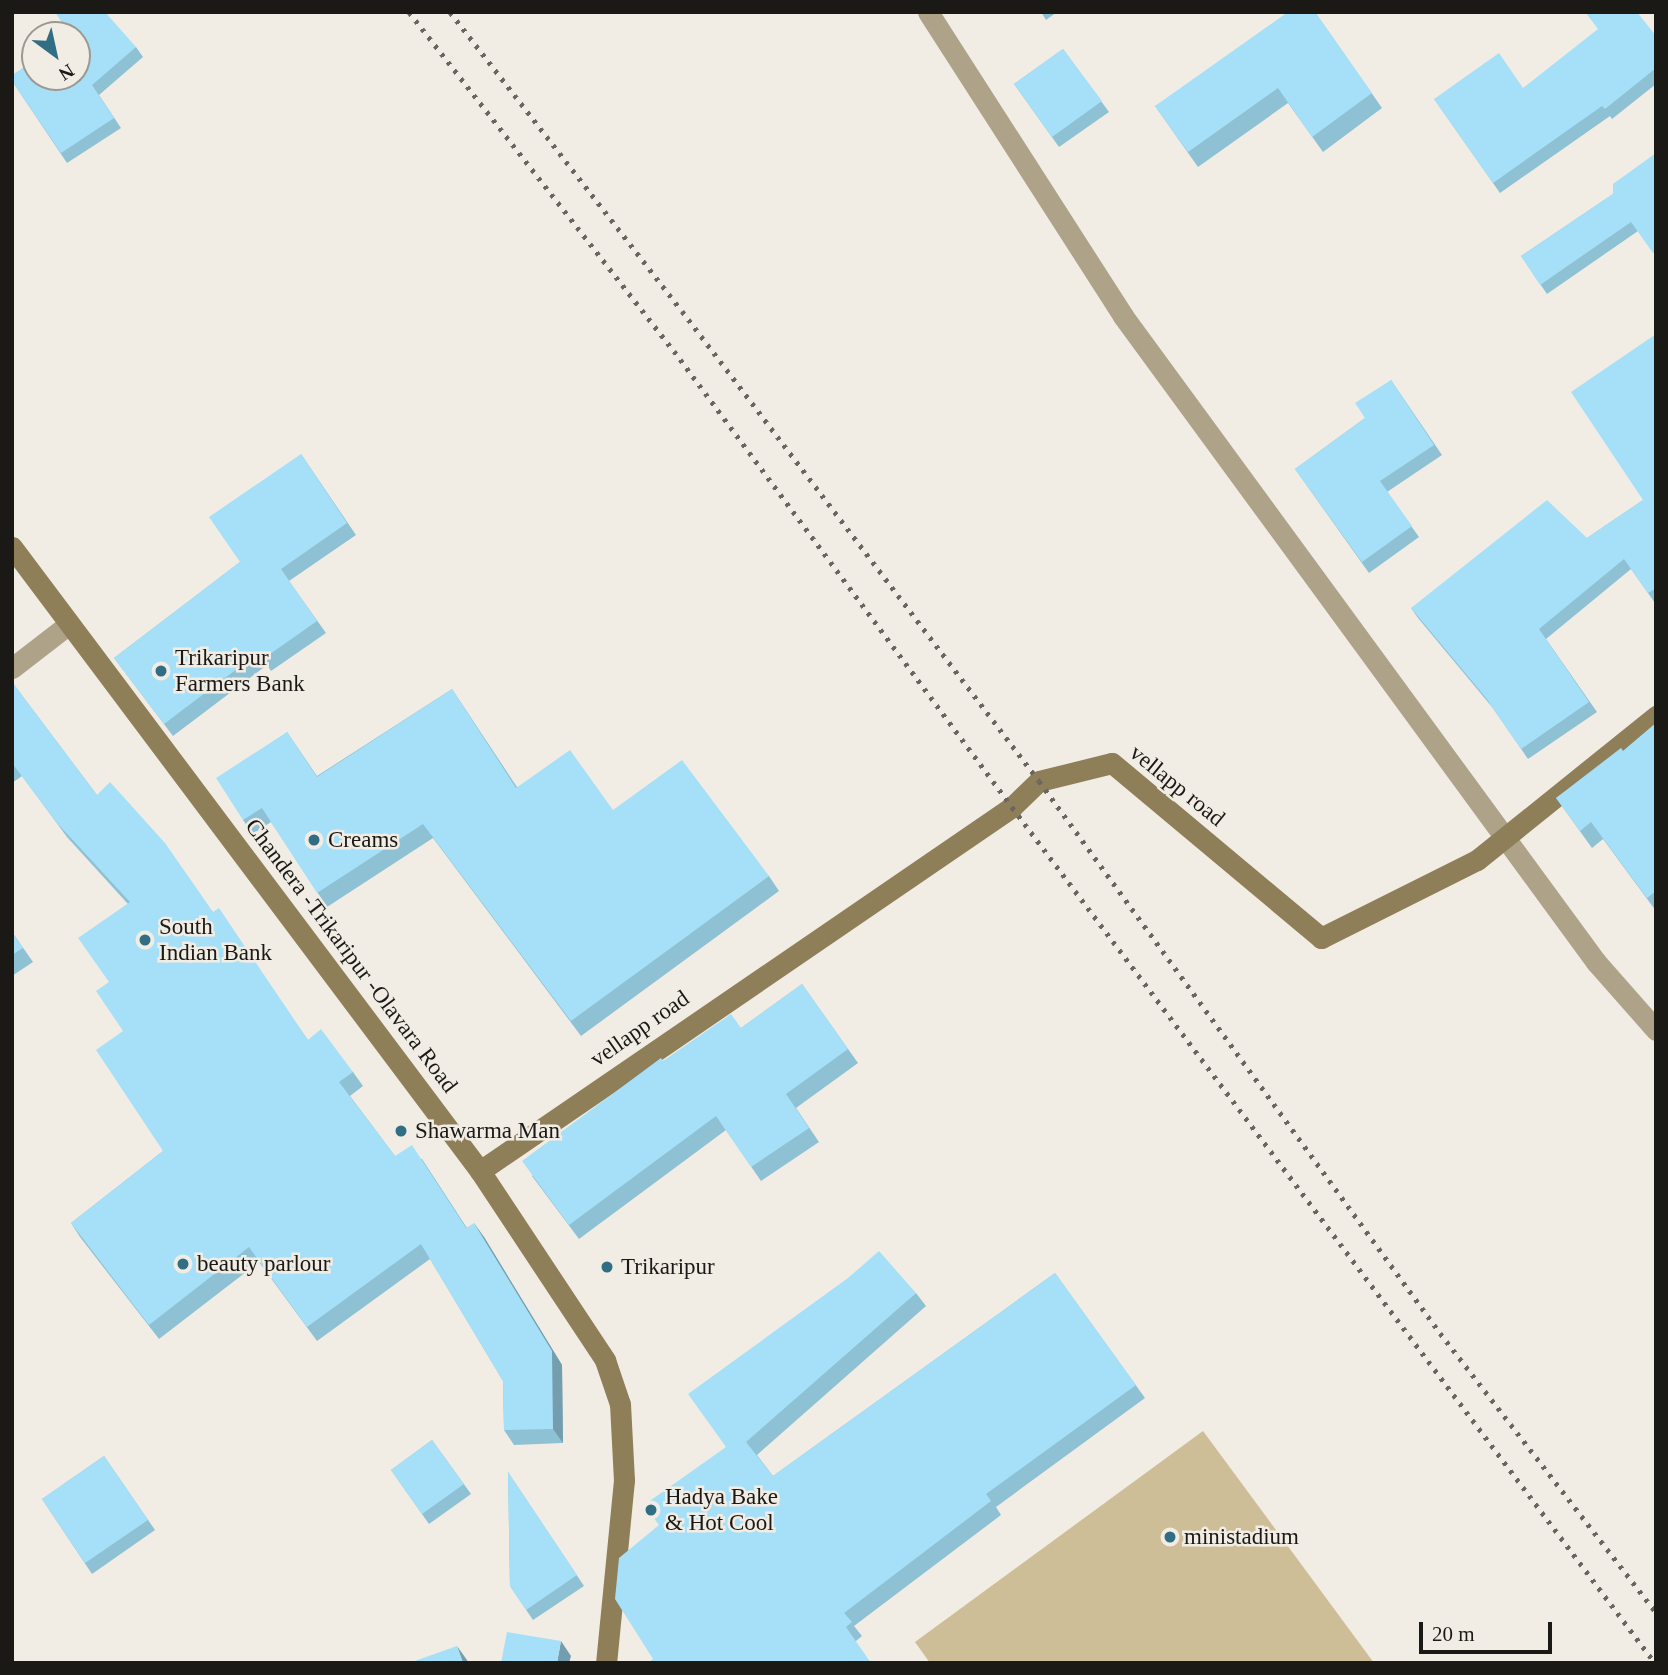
<!DOCTYPE html>
<style>
body{margin:0}
#map{position:relative;width:1668px;height:1675px;overflow:hidden;background:#f1ede4;font-family:Georgia,serif}
div>[style]{position:absolute}
[style*='--x']{left:calc(var(--x)*1px);top:calc(var(--y)*1px);width:calc(var(--w)*1px);rotate:calc(var(--a)*1deg)}
.green>*{inset:0;background:#cebe98}
.street>*{height:21px;margin:-10.5px;padding:0 10.5px;transform-origin:10.5px;border-radius:10.5px;background:#aea389}
.secondary>*{height:21px;margin:-10.5px;padding:0 10.5px;transform-origin:10.5px;border-radius:10.5px;background:#8f7f59}
.rail>*{height:5px;margin-top:-2.5px;transform-origin:0;background:repeating-linear-gradient(90deg,#696661 0 3.5px,transparent 0 10.5px)}
.wall>*{inset:0;background:#8fc1d5}
.shaded-wall>*{inset:0;background:#749dae}
.building>*{inset:0;background:#a6e0f8}
.dots>*{width:19px;height:19px;translate:-50% -50%;box-sizing:border-box;border:4px solid #f1ede4;border-radius:50%}
span{translate:-50% -50%;white-space:nowrap;text-align:center;line-height:1.15;-webkit-text-stroke:5px #f1ede4;paint-order:stroke}
.poi-label{font-size:23px;color:#1b1916}
.left{translate:0 -50%;text-align:left}
.street-label{font-size:23px;color:#1b1916}
.frame{position:absolute;inset:0;border:14px solid #1b1916;pointer-events:none}
.north{position:absolute;left:21px;top:21px;width:70px;height:70px;box-sizing:border-box;background:#f1ede4;border:2px solid #9b9892;border-radius:50%;rotate:147deg;font-size:19px;font-weight:700;line-height:28px;text-align:center;color:#1b1916}
.north::after{content:'';display:block;margin:auto;width:24px;height:32px;background:#316e84;clip-path:polygon(50% 0,100% 100%,50% 72%,0 100%)}
.scale{position:absolute;left:1419px;top:1622px;width:133px;height:32px;box-sizing:border-box;border:4px solid #1b1916;border-top:0;padding-left:9px;font-size:21px;line-height:24px;white-space:nowrap;color:#1b1916;-webkit-text-stroke:5px #f1ede4;paint-order:stroke}
</style>
<div id="map">
<div class="green">
<div style="clip-path:polygon(1203px 1431px,1374px 1663px,930px 1663px,915px 1642px)"></div>
</div>
<div class="street">
<div style="--x:928;--y:12;--w:361;--a:57.3"></div>
<div style="--x:1123;--y:316;--w:801;--a:53.79"></div>
<div style="--x:1596;--y:962;--w:91;--a:48.6"></div>
<div style="--x:12;--y:668;--w:72;--a:-37.7"></div>
</div>
<div class="secondary">
<div style="--x:12;--y:547;--w:780;--a:53.13"></div>
<div style="--x:480;--y:1171;--w:227;--a:56.5"></div>
<div style="--x:605;--y:1360;--w:46;--a:71.2"></div>
<div style="--x:620;--y:1404;--w:76;--a:87"></div>
<div style="--x:624;--y:1480;--w:184;--a:95.6"></div>
<div style="--x:480;--y:1171;--w:645;--a:-34.38"></div>
<div style="--x:1012;--y:807;--w:37;--a:-44"></div>
<div style="--x:1039;--y:781;--w:75;--a:-13.9"></div>
<div style="--x:1112;--y:763;--w:273;--a:39.9"></div>
<div style="--x:1321;--y:938;--w:174;--a:-26.6"></div>
<div style="--x:1477;--y:860;--w:230;--a:-38.8"></div>
</div>
<div class="rail">
<div style="--x:409;--y:12;--w:430;--a:52"></div>
<div style="--x:674;--y:351;--w:568;--a:53.45"></div>
<div style="--x:1012;--y:807;--w:1071;--a:53.09"></div>
<div style="--x:450;--y:12;--w:378;--a:52.2"></div>
<div style="--x:682;--y:311;--w:590;--a:52.78"></div>
<div style="--x:1039;--y:781;--w:682;--a:54"></div>
<div style="--x:1440;--y:1333;--w:353;--a:52.3"></div>
</div>
<div class="wall">
<div style="clip-path:polygon(1041px 12px,1057px 12px,1046px 20px)"></div>
<div style="clip-path:polygon(1315px 12px,1382px 108px,1323px 152px,1288px 103px,1198px 167px,1155px 106px)"></div>
<div style="clip-path:polygon(1656px 36px,1656px 84px,1612px 119px,1610px 116px,1500px 193px,1434px 99px,1523px 88px)"></div>
<div style="clip-path:polygon(136px 47px,143px 57px,99px 95px,121px 128px,67px 163px,12px 81px)"></div>
<div style="clip-path:polygon(1063px 49px,1109px 112px,1059px 147px,1014px 84px)"></div>
<div style="clip-path:polygon(1656px 153px,1656px 256px,1638px 231px,1547px 294px,1521px 256px,1613px 194px)"></div>
<div style="clip-path:polygon(1656px 334px,1656px 603px,1655px 603px,1631px 569px,1546px 639px,1597px 712px,1528px 759px,1492px 707px,1418px 618px,1411px 608px,1587px 538px,1643px 500px)"></div>
<div style="clip-path:polygon(1391px 380px,1442px 455px,1387px 492px,1419px 537px,1369px 573px,1295px 469px,1365px 418px)"></div>
<div style="clip-path:polygon(301px 454px,356px 535px,289px 581px,326px 633px,271px 671px,267px 665px,173px 736px,114px 658px,240px 562px)"></div>
<div style="clip-path:polygon(12px 682px,97px 795px,213px 912px,308px 1040px,353px 1072px,363px 1086px,350px 1096px,395px 1156px,422px 1159px,467px 1228px,484px 1237px,562px 1365px,563px 1443px,514px 1445px,504px 1430px,503px 1381px,430px 1259px,317px 1341px,259px 1262px,159px 1339px,80px 1237px,71px 1223px,163px 1151px,123px 1031px,109px 982px,128px 904px,67px 837px,22px 776px,12px 783px)"></div>
<div style="clip-path:polygon(452px 689px,517px 787px,613px 810px,769px 876px,779px 891px,581px 1036px,433px 838px,327px 907px,271px 822px,253px 834px,243px 820px,287px 732px,317px 776px)"></div>
<div style="clip-path:polygon(1656px 723px,1656px 911px,1603px 839px,1592px 848px,1556px 798px,1623px 751px)"></div>
<div style="clip-path:polygon(12px 932px,33px 962px,12px 976px)"></div>
<div style="clip-path:polygon(802px 984px,858px 1063px,796px 1108px,819px 1142px,761px 1181px,726px 1130px,579px 1239px,532px 1176px,663px 1061px,741px 1028px)"></div>
<div style="clip-path:polygon(1055px 1273px,1145px 1398px,996px 1507px,1001px 1515px,854px 1626px,862px 1636px,856px 1641px,653px 1659px,659px 1525px,726px 1447px,916px 1293px,926px 1306px,757px 1455px,773px 1476px)"></div>
<div style="clip-path:polygon(432px 1440px,471px 1494px,429px 1524px,391px 1470px)"></div>
<div style="clip-path:polygon(104px 1456px,155px 1530px,92px 1574px,42px 1499px)"></div>
<div style="clip-path:polygon(508px 1472px,584px 1586px,533px 1620px,510px 1586px)"></div>
</div>
<div class="shaded-wall">
<div style="clip-path:polygon(474px 1223px,484px 1237px,562px 1365px,563px 1443px,553px 1429px)"></div>
<div style="clip-path:polygon(561px 1641px,571px 1656px,569px 1663px,557px 1663px)"></div>
<div style="clip-path:polygon(457px 1646px,467px 1660px,468px 1663px,463px 1663px)"></div>
</div>
<div class="building">
<div style="clip-path:polygon(55px 12px,105px 12px,136px 47px,92px 85px,114px 118px,61px 153px,12px 81px,12px 75px,35px 60px,35px 77px,77px 77px,77px 35px,70px 35px)"></div>
<div style="clip-path:polygon(1288px 12px,1315px 12px,1372px 93px,1312px 137px,1278px 88px,1188px 152px,1155px 106px)"></div>
<div style="clip-path:polygon(1585px 12px,1637px 12px,1656px 36px,1656px 68px,1605px 109px,1602px 106px,1493px 183px,1434px 99px,1499px 53px,1523px 88px,1598px 29px)"></div>
<div style="clip-path:polygon(1063px 49px,1102px 101px,1052px 137px,1014px 84px)"></div>
<div style="clip-path:polygon(1656px 153px,1656px 251px,1653px 253px,1631px 222px,1540px 285px,1521px 256px,1613px 194px,1613px 184px)"></div>
<div style="clip-path:polygon(1656px 334px,1656px 588px,1648px 593px,1624px 559px,1539px 629px,1589px 702px,1521px 749px,1486px 698px,1411px 608px,1547px 500px,1587px 538px,1643px 500px,1571px 392px)"></div>
<div style="clip-path:polygon(1391px 380px,1434px 445px,1380px 481px,1412px 526px,1362px 562px,1295px 469px,1365px 418px,1355px 403px)"></div>
<div style="clip-path:polygon(301px 454px,347px 523px,281px 569px,317px 621px,263px 659px,258px 653px,164px 724px,114px 658px,240px 562px,209px 517px)"></div>
<div style="clip-path:polygon(12px 682px,97px 795px,110px 782px,165px 843px,213px 912px,219px 908px,308px 1040px,321px 1029px,353px 1072px,339px 1082px,395px 1156px,412px 1145px,466px 1228px,474px 1223px,552px 1351px,553px 1429px,504px 1430px,503px 1381px,421px 1244px,307px 1327px,249px 1247px,149px 1325px,71px 1223px,163px 1151px,96px 1050px,123px 1031px,96px 991px,109px 982px,78px 938px,130px 902px,57px 823px,12px 763px)"></div>
<div style="clip-path:polygon(452px 689px,516px 788px,570px 750px,613px 810px,682px 760px,769px 876px,571px 1021px,423px 824px,317px 893px,262px 808px,243px 820px,216px 778px,287px 732px,317px 777px)"></div>
<div style="clip-path:polygon(1656px 723px,1656px 891px,1647px 898px,1591px 822px,1580px 831px,1556px 798px,1621px 748px,1623px 751px)"></div>
<div style="clip-path:polygon(12px 933px,23px 948px,12px 955px)"></div>
<div style="clip-path:polygon(802px 984px,848px 1049px,786px 1094px,809px 1128px,751px 1167px,716px 1116px,569px 1225px,522px 1161px,661px 1058px,663px 1061px,731px 1014px,741px 1028px)"></div>
<div style="clip-path:polygon(879px 1251px,916px 1293px,746px 1442px,773px 1476px,1055px 1273px,1136px 1385px,986px 1494px,991px 1501px,844px 1613px,852px 1622px,846px 1627px,871px 1663px,648px 1663px,653px 1659px,615px 1599px,619px 1558px,659px 1525px,644px 1505px,726px 1447px,688px 1394px,848px 1278px)"></div>
<div style="clip-path:polygon(432px 1440px,464px 1484px,422px 1514px,391px 1470px)"></div>
<div style="clip-path:polygon(104px 1456px,148px 1520px,85px 1563px,42px 1499px)"></div>
<div style="clip-path:polygon(508px 1472px,577px 1575px,526px 1610px,510px 1586px)"></div>
<div style="clip-path:polygon(507px 1632px,561px 1641px,557px 1663px,501px 1663px)"></div>
<div style="clip-path:polygon(457px 1646px,463px 1663px,409px 1663px)"></div>
</div>
<div class="dots">
<div style="left:161px;top:671px;background:#316e84"></div>
<div style="left:314px;top:840px;background:#316e84"></div>
<div style="left:145px;top:940px;background:#316e84"></div>
<div style="left:401px;top:1131px;background:#316e84"></div>
<div style="left:183px;top:1264px;background:#316e84"></div>
<div style="left:607px;top:1267px;background:#316e84"></div>
<div style="left:651px;top:1510px;background:#316e84"></div>
<div style="left:1170px;top:1537px;background:#316e84"></div>
</div>
<div class="poi-label">
<span class="left" style="left:175px;top:671px">Trikaripur<br>Farmers Bank</span>
<span class="left" style="left:328px;top:840px">Creams</span>
<span class="left" style="left:159px;top:940px">South<br>Indian Bank</span>
<span class="left" style="left:415px;top:1131px">Shawarma Man</span>
<span class="left" style="left:197px;top:1264px">beauty parlour</span>
<span class="left" style="left:621px;top:1267px">Trikaripur</span>
<span class="left" style="left:665px;top:1510px">Hadya Bake<br>&amp; Hot Cool</span>
<span class="left" style="left:1184px;top:1537px">ministadium</span>
</div>
<div class="street-label">
<span style="left:1177px;top:786px;rotate:39deg">vellapp road</span>
<span style="left:351px;top:956px;rotate:53deg">Chandera -Trikaripur -Olavara Road</span>
<span style="left:640px;top:1029px;rotate:-35deg">vellapp road</span>
</div>
<div class="frame"></div>
<div class="north">N</div>
<div class="scale">20 m</div>
</div>
